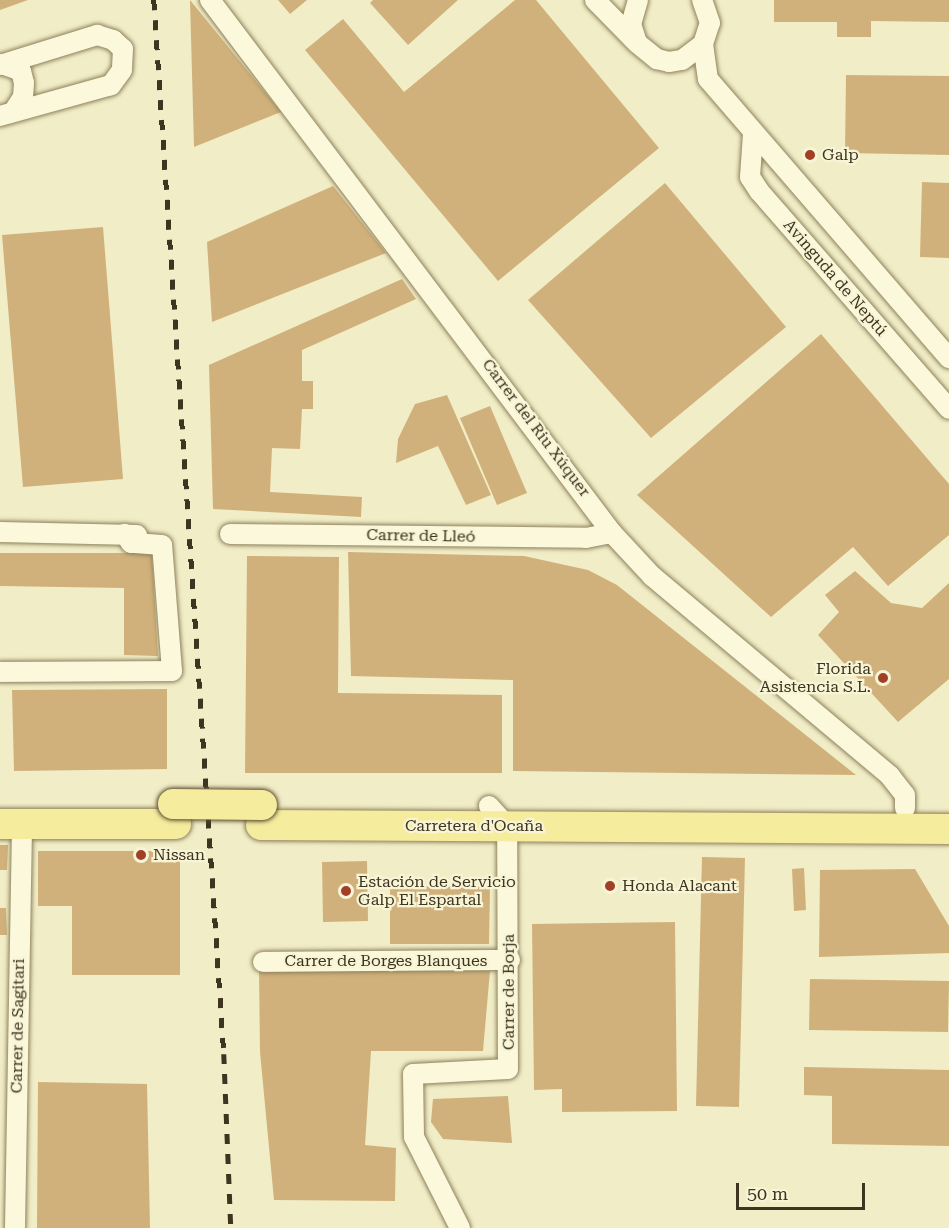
<!DOCTYPE html>
<meta charset="utf-8">
<style>
body{margin:0}
#map{position:relative;width:949px;height:1228px;overflow:hidden;background:#f1edc7;font-family:"Roboto Serif",serif}
div>[style]{position:absolute}
[style*='--x']{left:calc(var(--x)*1px);top:calc(var(--y)*1px);width:calc(var(--w)*1px);rotate:calc(var(--a)*1deg)}
.building>*{inset:0;background:#d1b17b}
.roads{filter:drop-shadow(0 0 2px #8e815b) drop-shadow(0 0 2px #8e815b)}
.minor>*{height:20px;margin:-10px;padding:0 10px;transform-origin:10px;border-radius:10px;background:#fbf8db}
.primary>*{height:30px;margin:-15px;padding:0 15px;transform-origin:15px;border-radius:15px;background:#f5ec9d}
.rail>*{height:4.5px;margin-top:-2.25px;transform-origin:0;background:repeating-linear-gradient(90deg,#3e341f 0 10px,transparent 0 20px)}
.bridges{filter:drop-shadow(0 0 2px #5c4d2f) drop-shadow(0 0 2px #5c4d2f)}
.primary-bridge>*{height:30px;margin:-15px;padding:0 15px;transform-origin:15px;border-radius:15px;background:#f5ec9d}
.dots>*{width:16px;height:16px;translate:-50% -50%;box-sizing:border-box;border:3px solid #f8f5d7;border-radius:50%}
span{translate:-50% -50%;white-space:nowrap;text-align:center;line-height:1.15;-webkit-text-stroke:4.5px #f8f5d7;paint-order:stroke}
.poi-label{font-size:16px;color:#3e341f}
.left{translate:0 -50%;text-align:left}
.right{translate:-100% -50%;text-align:right}
.street-label{font-size:16px;color:#3e341f}
.scale{position:absolute;left:736px;top:1183px;width:129px;height:27px;box-sizing:border-box;border:3px solid #3e341f;border-top:0;padding-left:8px;font-size:18px;line-height:21px;white-space:nowrap;color:#3e341f;-webkit-text-stroke:4px #f8f5d7;paint-order:stroke}
</style>
<div id="map">
<div class="building">
<div style="clip-path:polygon(0 0,28px 0,0 10px)"></div>
<div style="clip-path:polygon(190px 0,281px 112px,194px 147px)"></div>
<div style="clip-path:polygon(278px 0,307px 0,290px 14px)"></div>
<div style="clip-path:polygon(373px 0,458px 0,408px 45px,370px 3px)"></div>
<div style="clip-path:polygon(515px 0,536px 0,659px 148px,498px 281px,305px 50px,343px 19px,404px 92px)"></div>
<div style="clip-path:polygon(774px 0,949px 0,949px 22px,871px 21px,871px 37px,837px 37px,837px 22px,774px 22px)"></div>
<div style="clip-path:polygon(846px 75px,949px 76px,949px 155px,845px 153px)"></div>
<div style="clip-path:polygon(922px 182px,949px 183px,949px 258px,920px 257px)"></div>
<div style="clip-path:polygon(665px 183px,786px 327px,651px 438px,528px 300px)"></div>
<div style="clip-path:polygon(333px 186px,386px 253px,212px 322px,207px 242px)"></div>
<div style="clip-path:polygon(103px 227px,123px 479px,23px 487px,2px 235px)"></div>
<div style="clip-path:polygon(402px 279px,416px 299px,302px 350px,302px 381px,313px 381px,313px 409px,302px 409px,300px 449px,272px 448px,270px 492px,362px 497px,361px 517px,213px 509px,209px 365px)"></div>
<div style="clip-path:polygon(821px 334px,949px 484px,949px 535px,888px 586px,853px 547px,771px 617px,637px 495px)"></div>
<div style="clip-path:polygon(447px 395px,491px 495px,466px 505px,438px 446px,396px 463px,398px 439px,415px 404px)"></div>
<div style="clip-path:polygon(490px 406px,527px 493px,497px 505px,460px 418px)"></div>
<div style="clip-path:polygon(348px 552px,524px 556px,588px 570px,617px 585px,856px 775px,513px 771px,513px 680px,351px 676px)"></div>
<div style="clip-path:polygon(0 553px,152px 553px,158px 656px,124px 655px,124px 588px,0 586px)"></div>
<div style="clip-path:polygon(247px 556px,339px 557px,338px 693px,502px 695px,502px 773px,245px 773px)"></div>
<div style="clip-path:polygon(855px 571px,891px 603px,922px 608px,949px 583px,949px 679px,898px 722px,818px 635px,839px 612px,825px 595px)"></div>
<div style="clip-path:polygon(167px 689px,167px 769px,14px 771px,12px 690px)"></div>
<div style="clip-path:polygon(0 845px,8px 845px,7px 870px,0 870px)"></div>
<div style="clip-path:polygon(38px 851px,180px 851px,180px 975px,72px 975px,72px 906px,38px 906px)"></div>
<div style="clip-path:polygon(702px 857px,745px 858px,739px 1107px,696px 1106px)"></div>
<div style="clip-path:polygon(367px 861px,368px 921px,323px 922px,322px 862px)"></div>
<div style="clip-path:polygon(804px 868px,806px 910px,794px 911px,792px 869px)"></div>
<div style="clip-path:polygon(915px 869px,949px 926px,949px 953px,819px 957px,820px 870px)"></div>
<div style="clip-path:polygon(390px 886px,490px 887px,489px 944px,390px 944px)"></div>
<div style="clip-path:polygon(0 908px,6px 908px,7px 935px,0 935px)"></div>
<div style="clip-path:polygon(675px 922px,677px 1111px,562px 1112px,562px 1089px,534px 1090px,532px 924px)"></div>
<div style="clip-path:polygon(259px 971px,490px 971px,483px 1051px,371px 1051px,365px 1145px,396px 1148px,395px 1201px,274px 1200px,260px 1052px)"></div>
<div style="clip-path:polygon(810px 979px,949px 981px,948px 1032px,809px 1030px)"></div>
<div style="clip-path:polygon(804px 1067px,949px 1070px,949px 1146px,832px 1144px,832px 1096px,804px 1095px)"></div>
<div style="clip-path:polygon(38px 1082px,147px 1084px,150px 1228px,37px 1228px)"></div>
<div style="clip-path:polygon(508px 1096px,512px 1143px,443px 1139px,431px 1122px,433px 1099px)"></div>
</div>
<div class="roads">
<div class="minor">
<div style="--x:210;--y:0;--w:668;--a:52.98"></div>
<div style="--x:612;--y:533;--w:59;--a:47.1"></div>
<div style="--x:652;--y:576;--w:311;--a:40"></div>
<div style="--x:890;--y:776;--w:24;--a:52"></div>
<div style="--x:905;--y:795;--w:13;--a:90"></div>
<div style="--x:595;--y:0;--w:57;--a:45.7"></div>
<div style="--x:638;--y:0;--w:25;--a:106"></div>
<div style="--x:631;--y:24;--w:20;--a:72"></div>
<div style="--x:637;--y:43;--w:26;--a:39"></div>
<div style="--x:657;--y:59;--w:12;--a:14"></div>
<div style="--x:669;--y:62;--w:13;--a:-9"></div>
<div style="--x:682;--y:60;--w:26;--a:-37"></div>
<div style="--x:703;--y:44;--w:22;--a:-72"></div>
<div style="--x:710;--y:23;--w:24;--a:-109"></div>
<div style="--x:703;--y:44;--w:35;--a:82"></div>
<div style="--x:708;--y:79;--w:369;--a:49.2"></div>
<div style="--x:2;--y:64;--w:20;--a:20"></div>
<div style="--x:21;--y:71;--w:12;--a:76"></div>
<div style="--x:24;--y:83;--w:14;--a:94"></div>
<div style="--x:23;--y:97;--w:17;--a:123"></div>
<div style="--x:0;--y:65;--w:102;--a:-17.2"></div>
<div style="--x:97;--y:35;--w:17;--a:17"></div>
<div style="--x:113;--y:40;--w:13;--a:42"></div>
<div style="--x:123;--y:49;--w:21;--a:93"></div>
<div style="--x:122;--y:70;--w:19;--a:126"></div>
<div style="--x:111;--y:85;--w:115;--a:164.4"></div>
<div style="--x:753;--y:134;--w:43;--a:94"></div>
<div style="--x:750;--y:177;--w:17;--a:57"></div>
<div style="--x:759;--y:191;--w:289;--a:48.9"></div>
<div style="--x:0;--y:532;--w:137;--a:1.3"></div>
<div style="--x:230;--y:534;--w:356;--a:0.6"></div>
<div style="--x:586;--y:538;--w:26;--a:-11"></div>
<div style="--x:0;--y:672;--w:172;--a:-0.3"></div>
<div style="--x:172;--y:671;--w:126;--a:-94.5"></div>
<div style="--x:162;--y:545;--w:31;--a:-176"></div>
<div style="--x:131;--y:543;--w:11;--a:-124"></div>
<div style="--x:263;--y:962;--w:247;--a:-0.5"></div>
<div style="--x:15;--y:1228;--w:404;--a:-89"></div>
<div style="--x:460;--y:1228;--w:102;--a:-116.8"></div>
<div style="--x:414;--y:1137;--w:63;--a:-90.9"></div>
<div style="--x:413;--y:1074;--w:95;--a:-3"></div>
<div style="--x:508;--y:1069;--w:243;--a:-90.2"></div>
<div style="--x:507;--y:826;--w:27;--a:-132"></div>
</div>
<div class="primary">
<div style="--x:0;--y:824;--w:176;--a:0"></div>
<div style="--x:261;--y:825;--w:688;--a:0.33"></div>
</div>
</div>
<div class="rail">
<div style="--x:154;--y:0;--w:1056;--a:86.2"></div>
<div style="--x:224;--y:1054;--w:174;--a:87.7"></div>
</div>
<div class="bridges">
<div class="primary-bridge">
<div style="--x:173;--y:804;--w:89;--a:0.6"></div>
</div>
</div>
<div class="dots">
<div style="left:810px;top:155px;background:#a13f27"></div>
<div style="left:883px;top:678px;background:#a13f27"></div>
<div style="left:141px;top:855px;background:#a13f27"></div>
<div style="left:610px;top:886px;background:#a13f27"></div>
<div style="left:346px;top:891px;background:#a13f27"></div>
</div>
<div class="poi-label">
<span class="left" style="left:822px;top:155px">Galp</span>
<span class="right" style="left:871px;top:678px">Florida<br>Asistencia S.L.</span>
<span class="left" style="left:153px;top:855px">Nissan</span>
<span class="left" style="left:358px;top:891px">Estación de Servicio<br>Galp El Espartal</span>
<span class="left" style="left:622px;top:886px">Honda Alacant</span>
</div>
<div class="street-label">
<span style="left:835px;top:278px;rotate:49deg">Avinguda de Neptú</span>
<span style="left:536px;top:428px;rotate:53deg">Carrer del Riu Xúquer</span>
<span style="left:421px;top:536px;rotate:1deg">Carrer de Lleó</span>
<span style="left:474px;top:826px">Carretera d'Ocaña</span>
<span style="left:386px;top:961px">Carrer de Borges Blanques</span>
<span style="left:509px;top:992px;rotate:-90deg">Carrer de Borja</span>
<span style="left:18px;top:1026px;rotate:-89deg">Carrer de Sagitari</span>
</div>
<div class="scale">50 m</div>
</div>
